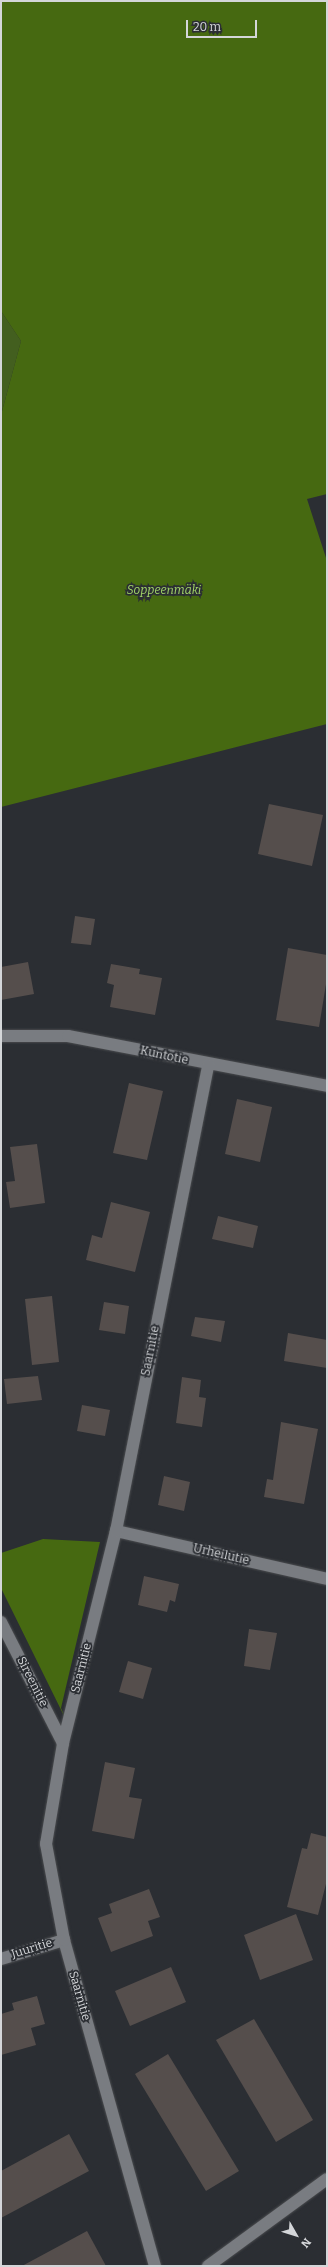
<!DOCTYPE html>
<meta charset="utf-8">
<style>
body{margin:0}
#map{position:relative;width:328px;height:2267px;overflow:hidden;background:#2b2e33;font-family:Bitter,serif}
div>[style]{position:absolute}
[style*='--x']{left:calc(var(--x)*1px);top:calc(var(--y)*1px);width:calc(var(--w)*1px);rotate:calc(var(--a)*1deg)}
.green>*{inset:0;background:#435f1f}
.forest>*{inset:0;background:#466911}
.building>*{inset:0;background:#554e4c}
.roads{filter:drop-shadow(0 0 1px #4a4c4f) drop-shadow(0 0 1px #4a4c4f)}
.minor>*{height:12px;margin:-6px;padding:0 6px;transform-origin:6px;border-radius:6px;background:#797c81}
.tertiary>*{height:12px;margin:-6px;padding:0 6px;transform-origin:6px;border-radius:6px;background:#797c81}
.secondary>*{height:12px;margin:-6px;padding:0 6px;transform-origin:6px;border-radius:6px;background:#797c81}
span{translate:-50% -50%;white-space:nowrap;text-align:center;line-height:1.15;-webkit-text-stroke:3.5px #2b2e33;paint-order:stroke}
.park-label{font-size:12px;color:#a3d669;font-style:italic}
.street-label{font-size:12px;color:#d4d6d9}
.frame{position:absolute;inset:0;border:2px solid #d4d6d9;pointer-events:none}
.north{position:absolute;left:276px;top:2215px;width:40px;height:40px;-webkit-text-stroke:3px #2b2e33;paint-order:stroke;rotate:129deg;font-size:11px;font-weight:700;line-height:16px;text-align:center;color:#d4d6d9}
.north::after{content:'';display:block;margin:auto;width:14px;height:18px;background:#d4d6d9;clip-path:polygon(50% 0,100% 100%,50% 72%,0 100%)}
.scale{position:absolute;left:186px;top:20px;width:71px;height:18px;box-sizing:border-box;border:2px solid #d4d6d9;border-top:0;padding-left:5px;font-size:12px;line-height:14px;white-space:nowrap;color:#d4d6d9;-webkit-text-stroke:3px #2b2e33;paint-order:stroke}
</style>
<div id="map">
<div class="green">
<div style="clip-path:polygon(1px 311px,21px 341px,1px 415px)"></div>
</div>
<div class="forest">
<div style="clip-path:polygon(1px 1px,327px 1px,327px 494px,307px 499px,327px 561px,327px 724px,1px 807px,1px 415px,21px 341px,1px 311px)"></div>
<div style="clip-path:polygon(43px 1539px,100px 1542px,61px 1708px,68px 1724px,1px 1588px,1px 1553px)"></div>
</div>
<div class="building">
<div style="clip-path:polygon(269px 804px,323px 815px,312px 866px,258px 854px)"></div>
<div style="clip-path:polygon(75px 916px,95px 919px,91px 945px,71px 943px)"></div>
<div style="clip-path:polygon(288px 948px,327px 955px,327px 978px,319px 1027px,276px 1020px)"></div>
<div style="clip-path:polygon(28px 962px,34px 994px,1px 1000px,1px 967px)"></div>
<div style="clip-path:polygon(111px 964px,140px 969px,139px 974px,162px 978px,155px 1015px,110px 1007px,114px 985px,107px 983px)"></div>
<div style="clip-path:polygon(129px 1083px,163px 1091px,147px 1160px,113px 1153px)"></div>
<div style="clip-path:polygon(237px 1099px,272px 1107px,260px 1162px,225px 1154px)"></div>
<div style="clip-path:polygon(37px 1144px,45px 1203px,10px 1208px,6px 1182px,15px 1181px,10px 1147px)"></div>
<div style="clip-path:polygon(111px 1202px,150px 1212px,135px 1272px,86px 1260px,92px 1235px,102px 1238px)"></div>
<div style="clip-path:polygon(218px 1216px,258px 1226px,253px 1248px,212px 1239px)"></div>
<div style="clip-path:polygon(52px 1296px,59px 1362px,32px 1365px,25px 1299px)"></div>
<div style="clip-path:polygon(104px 1302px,129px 1306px,125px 1334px,99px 1330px)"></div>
<div style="clip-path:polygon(195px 1317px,225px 1321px,221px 1342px,191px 1336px)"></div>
<div style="clip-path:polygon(288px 1333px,327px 1340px,327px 1368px,284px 1361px)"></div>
<div style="clip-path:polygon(38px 1376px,42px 1400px,7px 1404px,4px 1379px)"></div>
<div style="clip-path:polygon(182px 1377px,201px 1380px,199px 1397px,206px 1398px,202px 1427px,176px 1423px)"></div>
<div style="clip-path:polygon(82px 1405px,110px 1410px,105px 1436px,77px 1431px)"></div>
<div style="clip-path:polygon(281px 1422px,318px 1429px,304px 1504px,264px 1497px,267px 1479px,273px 1480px)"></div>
<div style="clip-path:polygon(164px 1476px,190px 1482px,184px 1511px,158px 1505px)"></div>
<div style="clip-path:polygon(144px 1576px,179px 1584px,175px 1602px,170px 1600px,167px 1612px,138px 1605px)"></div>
<div style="clip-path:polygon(249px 1629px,277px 1633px,270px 1670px,244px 1666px)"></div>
<div style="clip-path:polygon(128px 1661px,152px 1668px,143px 1699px,119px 1692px)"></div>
<div style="clip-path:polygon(105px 1762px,135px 1768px,129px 1797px,142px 1799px,134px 1839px,92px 1831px)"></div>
<div style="clip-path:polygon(311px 1833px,327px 1837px,327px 1880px,318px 1915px,287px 1907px,302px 1848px,307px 1849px)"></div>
<div style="clip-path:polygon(149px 1889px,160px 1917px,148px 1921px,153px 1936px,111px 1952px,98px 1918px,112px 1913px,109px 1904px)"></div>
<div style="clip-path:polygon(296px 1914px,313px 1960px,260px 1980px,244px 1935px)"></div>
<div style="clip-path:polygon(171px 1967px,186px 2002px,130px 2026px,115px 1991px)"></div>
<div style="clip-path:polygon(37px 1996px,45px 2024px,31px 2028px,36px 2045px,1px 2055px,1px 2014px,14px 2010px,12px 2003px)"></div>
<div style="clip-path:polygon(254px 2019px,313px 2120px,276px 2142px,216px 2040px)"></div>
<div style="clip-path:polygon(168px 2054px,239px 2171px,206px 2191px,135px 2074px)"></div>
<div style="clip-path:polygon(69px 2134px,89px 2171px,1px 2218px,1px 2171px)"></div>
<div style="clip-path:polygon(87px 2231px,106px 2266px,22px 2266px)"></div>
</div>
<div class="roads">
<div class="minor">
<div style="--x:1;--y:1036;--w:67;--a:0"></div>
<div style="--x:68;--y:1036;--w:264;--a:10.9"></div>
<div style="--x:116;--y:1531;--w:216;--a:12.8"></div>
<div style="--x:1;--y:1622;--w:136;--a:62.9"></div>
<div style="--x:1;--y:1959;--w:66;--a:-16.8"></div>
</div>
<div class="tertiary">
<div style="--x:155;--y:2266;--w:338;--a:-105.6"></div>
<div style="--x:64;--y:1940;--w:98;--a:-100.6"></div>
<div style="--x:46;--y:1844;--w:102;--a:-80.4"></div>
<div style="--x:63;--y:1743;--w:219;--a:-76"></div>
<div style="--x:116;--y:1531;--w:475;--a:-78.8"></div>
</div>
<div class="secondary">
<div style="--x:208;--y:2266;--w:147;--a:-36.2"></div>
</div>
</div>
<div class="park-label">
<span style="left:164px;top:591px">Soppeenmäki</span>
</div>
<div class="street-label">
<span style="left:164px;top:1056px;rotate:12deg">Kuntotie</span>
<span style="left:151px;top:1351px;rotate:-79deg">Saarnitie</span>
<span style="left:221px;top:1555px;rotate:13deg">Urheilutie</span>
<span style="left:82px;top:1668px;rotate:-76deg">Saarnitie</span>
<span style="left:32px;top:1682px;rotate:63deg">Sireenitie</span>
<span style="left:32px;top:1949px;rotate:-17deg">Juuritie</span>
<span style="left:79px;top:1996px;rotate:74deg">Saarnitie</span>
</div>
<div class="frame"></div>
<div class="north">N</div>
<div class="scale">20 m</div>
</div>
